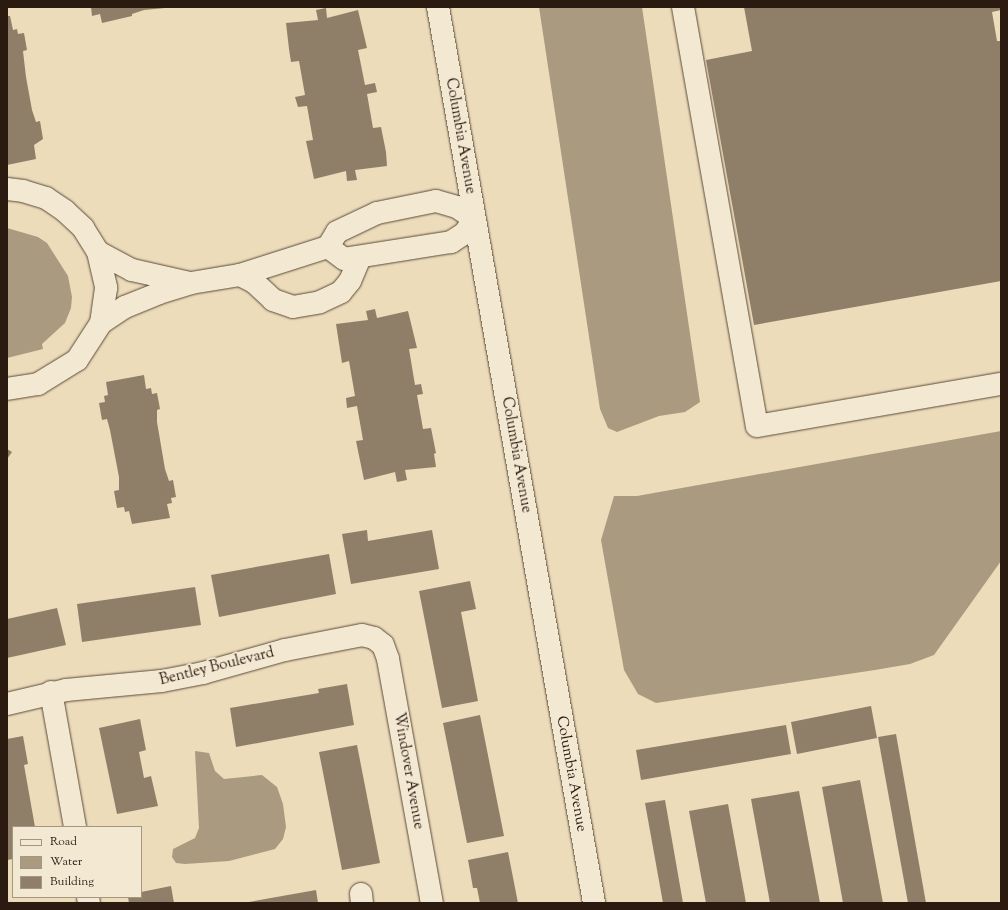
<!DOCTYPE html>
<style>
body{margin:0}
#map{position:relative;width:1008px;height:910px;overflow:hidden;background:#ecdcba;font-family:"Sorts Mill Goudy",serif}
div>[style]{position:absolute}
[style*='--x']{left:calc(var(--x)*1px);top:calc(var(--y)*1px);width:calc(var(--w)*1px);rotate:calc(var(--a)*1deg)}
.water>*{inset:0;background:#aa9a80}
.building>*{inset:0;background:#8f7f68}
.roads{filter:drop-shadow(0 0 1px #5a4a3a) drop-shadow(0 0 1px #5a4a3a)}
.minor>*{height:22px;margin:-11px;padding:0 11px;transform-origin:11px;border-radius:11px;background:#f3e8d2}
span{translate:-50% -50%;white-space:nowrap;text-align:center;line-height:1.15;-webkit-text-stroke:4px #f3e8d2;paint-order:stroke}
.street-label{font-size:15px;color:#2a1a10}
.frame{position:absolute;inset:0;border:8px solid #2a1a10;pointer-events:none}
.legend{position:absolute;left:12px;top:826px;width:130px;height:72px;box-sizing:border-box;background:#f3e8d2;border:1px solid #a39684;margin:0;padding:5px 7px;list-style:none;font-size:12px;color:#2a1a10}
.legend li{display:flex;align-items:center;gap:8px;height:20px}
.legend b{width:20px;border:1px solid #a39684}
</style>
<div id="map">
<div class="water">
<div style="clip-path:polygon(539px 7px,642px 7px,700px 402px,685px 412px,659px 416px,617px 432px,608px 428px,600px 409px)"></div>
<div style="clip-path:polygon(7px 228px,38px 237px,47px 243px,68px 276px,72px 297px,71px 308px,65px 323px,42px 344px,43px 349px,7px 358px)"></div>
<div style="clip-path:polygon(1001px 431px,1001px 561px,934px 655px,910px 664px,875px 670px,656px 703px,638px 694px,624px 670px,601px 540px,614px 496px,637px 496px)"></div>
<div style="clip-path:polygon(195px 751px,209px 753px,215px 771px,224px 779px,262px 775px,277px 787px,283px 804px,286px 827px,283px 839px,275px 849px,229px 861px,185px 864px,176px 863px,172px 857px,173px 849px,195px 838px,199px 828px)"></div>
</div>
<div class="building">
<div style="clip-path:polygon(91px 7px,165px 7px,165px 8px,144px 10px,132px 14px,132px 16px,102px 23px,100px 14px,92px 16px)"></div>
<div style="clip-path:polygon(744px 7px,1001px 7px,1001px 10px,992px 12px,997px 41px,1001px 41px,1001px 281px,754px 325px,706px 60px,752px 51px)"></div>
<div style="clip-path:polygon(326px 8px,327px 18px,358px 10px,367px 48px,358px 50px,365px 85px,375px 83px,377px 92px,367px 94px,373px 128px,381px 127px,386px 152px,387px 166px,355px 170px,357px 180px,347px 181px,346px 171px,314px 179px,306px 141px,313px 140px,307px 106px,298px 107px,295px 97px,305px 95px,299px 61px,291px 62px,289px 49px,286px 23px,318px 20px,316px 10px)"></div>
<div style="clip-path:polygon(7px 16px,10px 16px,13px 30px,17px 29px,18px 34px,24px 33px,27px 50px,23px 51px,26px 77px,32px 110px,36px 122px,40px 121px,43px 139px,34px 145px,36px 159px,7px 165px)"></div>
<div style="clip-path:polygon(375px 309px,377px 318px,408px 311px,417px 348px,409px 349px,415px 385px,421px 384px,423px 394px,417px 395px,423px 429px,431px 428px,436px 453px,434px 454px,436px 467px,405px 470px,407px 480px,397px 482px,395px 472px,364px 480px,356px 441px,363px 440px,357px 406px,347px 408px,346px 398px,355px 396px,349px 361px,342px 363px,336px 324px,368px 320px,366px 311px)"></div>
<div style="clip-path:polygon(144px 375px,146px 389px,151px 388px,152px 394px,157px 393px,160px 409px,157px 410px,157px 422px,165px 469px,169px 481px,173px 480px,176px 497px,171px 498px,172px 503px,167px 504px,170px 518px,132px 524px,129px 511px,125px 512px,124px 507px,117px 508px,114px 491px,119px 490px,119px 477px,110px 430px,107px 419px,102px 420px,99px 403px,105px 402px,104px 396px,108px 395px,106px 382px)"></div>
<div style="clip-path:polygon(7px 449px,12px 452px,7px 459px)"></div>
<div style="clip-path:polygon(367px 530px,368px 541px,432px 530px,439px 569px,351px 584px,342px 534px)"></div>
<div style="clip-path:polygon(329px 554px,336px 594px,219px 617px,211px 575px)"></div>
<div style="clip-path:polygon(470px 581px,476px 609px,461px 612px,478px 701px,442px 708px,419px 591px)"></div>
<div style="clip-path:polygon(195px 587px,201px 625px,82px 642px,77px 604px)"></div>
<div style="clip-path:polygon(57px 608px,66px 645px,7px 658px,7px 619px)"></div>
<div style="clip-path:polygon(347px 684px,354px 725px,236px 747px,230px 708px,319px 693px,318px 689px)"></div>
<div style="clip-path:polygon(871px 706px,877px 738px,797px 754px,791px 722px)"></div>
<div style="clip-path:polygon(480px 715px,504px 836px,467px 843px,443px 723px)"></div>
<div style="clip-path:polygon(140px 719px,146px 750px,139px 752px,144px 778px,151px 776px,158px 806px,117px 814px,99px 728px)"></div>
<div style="clip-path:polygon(786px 725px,791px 754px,641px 780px,636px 750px)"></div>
<div style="clip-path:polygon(896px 734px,926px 903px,908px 903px,878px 737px)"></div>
<div style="clip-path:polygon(23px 736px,28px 764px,24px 765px,35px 827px,13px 827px,13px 859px,7px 860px,7px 739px)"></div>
<div style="clip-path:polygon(357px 745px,380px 863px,342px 870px,319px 752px)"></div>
<div style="clip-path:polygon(860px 780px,883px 903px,843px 903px,822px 787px)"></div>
<div style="clip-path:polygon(799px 791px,820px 903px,770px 903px,751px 799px)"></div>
<div style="clip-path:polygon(665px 800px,683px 903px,663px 903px,645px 803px)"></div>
<div style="clip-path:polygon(728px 804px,746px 903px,706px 903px,689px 811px)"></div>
<div style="clip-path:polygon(508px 852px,518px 903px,480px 903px,477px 888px,473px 888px,468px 860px)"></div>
<div style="clip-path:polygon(171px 886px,174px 903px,129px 903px,128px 897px,141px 897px,141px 892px)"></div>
<div style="clip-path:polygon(316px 890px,318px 903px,249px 903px,249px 902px)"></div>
</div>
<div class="roads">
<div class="minor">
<div style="--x:438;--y:7;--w:909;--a:80.12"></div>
<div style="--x:683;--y:7;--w:425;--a:80"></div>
<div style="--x:757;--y:426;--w:248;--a:-9.8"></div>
<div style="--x:7;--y:189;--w:16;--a:7"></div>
<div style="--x:23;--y:191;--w:24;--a:17"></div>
<div style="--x:46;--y:198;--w:23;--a:34"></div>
<div style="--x:65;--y:211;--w:25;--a:43"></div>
<div style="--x:83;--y:228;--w:28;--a:58"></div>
<div style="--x:98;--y:252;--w:37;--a:77"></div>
<div style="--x:106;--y:288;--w:35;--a:98"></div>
<div style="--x:101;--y:323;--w:44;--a:123"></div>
<div style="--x:77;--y:360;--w:46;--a:148.4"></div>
<div style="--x:38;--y:384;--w:31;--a:171"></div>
<div style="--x:98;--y:252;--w:38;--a:28"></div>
<div style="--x:132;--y:270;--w:59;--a:12.6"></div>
<div style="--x:240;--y:275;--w:16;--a:27"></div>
<div style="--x:254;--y:282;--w:26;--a:43"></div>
<div style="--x:273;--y:300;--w:21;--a:19"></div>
<div style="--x:293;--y:307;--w:27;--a:-10"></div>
<div style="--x:320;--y:302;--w:23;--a:-25"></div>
<div style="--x:341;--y:292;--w:14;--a:-51"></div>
<div style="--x:350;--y:281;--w:25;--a:-67"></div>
<div style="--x:101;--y:323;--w:29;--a:-34"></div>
<div style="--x:125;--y:307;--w:37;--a:-22"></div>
<div style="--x:159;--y:293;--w:34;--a:-17"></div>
<div style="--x:191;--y:283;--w:50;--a:-9.3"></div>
<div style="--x:240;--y:275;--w:92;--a:-17.7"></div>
<div style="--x:328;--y:247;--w:17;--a:-59"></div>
<div style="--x:337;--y:232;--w:44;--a:-25.4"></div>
<div style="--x:377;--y:213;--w:60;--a:-11.5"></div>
<div style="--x:436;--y:201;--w:22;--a:16"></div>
<div style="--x:457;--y:207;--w:21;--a:35"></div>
<div style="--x:474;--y:219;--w:17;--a:123"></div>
<div style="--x:465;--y:233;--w:17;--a:147"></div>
<div style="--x:451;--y:242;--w:108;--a:171"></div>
<div style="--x:344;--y:259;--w:20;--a:-143"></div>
<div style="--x:51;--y:692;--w:137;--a:79.9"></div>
<div style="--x:7;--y:704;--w:61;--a:-13.3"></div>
<div style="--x:66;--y:690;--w:96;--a:-5.4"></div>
<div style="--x:162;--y:681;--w:42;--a:-11"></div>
<div style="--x:203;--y:673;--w:85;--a:-15.7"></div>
<div style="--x:285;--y:650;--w:78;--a:-11"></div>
<div style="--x:362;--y:635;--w:12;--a:14"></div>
<div style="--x:374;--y:638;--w:11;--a:38"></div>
<div style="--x:383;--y:645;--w:15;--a:70"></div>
<div style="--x:388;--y:659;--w:248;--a:79.8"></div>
<div style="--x:361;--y:894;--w:9;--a:84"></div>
<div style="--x:88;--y:897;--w:6;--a:81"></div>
</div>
</div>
<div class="street-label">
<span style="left:460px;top:136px;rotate:80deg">Columbia Avenue</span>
<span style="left:516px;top:455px;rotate:80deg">Columbia Avenue</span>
<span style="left:217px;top:667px;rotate:-14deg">Bentley Boulevard</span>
<span style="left:408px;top:771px;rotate:80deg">Windover Avenue</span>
<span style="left:571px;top:774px;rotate:80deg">Columbia Avenue</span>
</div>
<div class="frame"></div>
<ul class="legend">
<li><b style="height:5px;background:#f3e8d2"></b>Road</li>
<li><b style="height:11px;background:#aa9a80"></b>Water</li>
<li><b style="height:11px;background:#8f7f68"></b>Building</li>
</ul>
</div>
